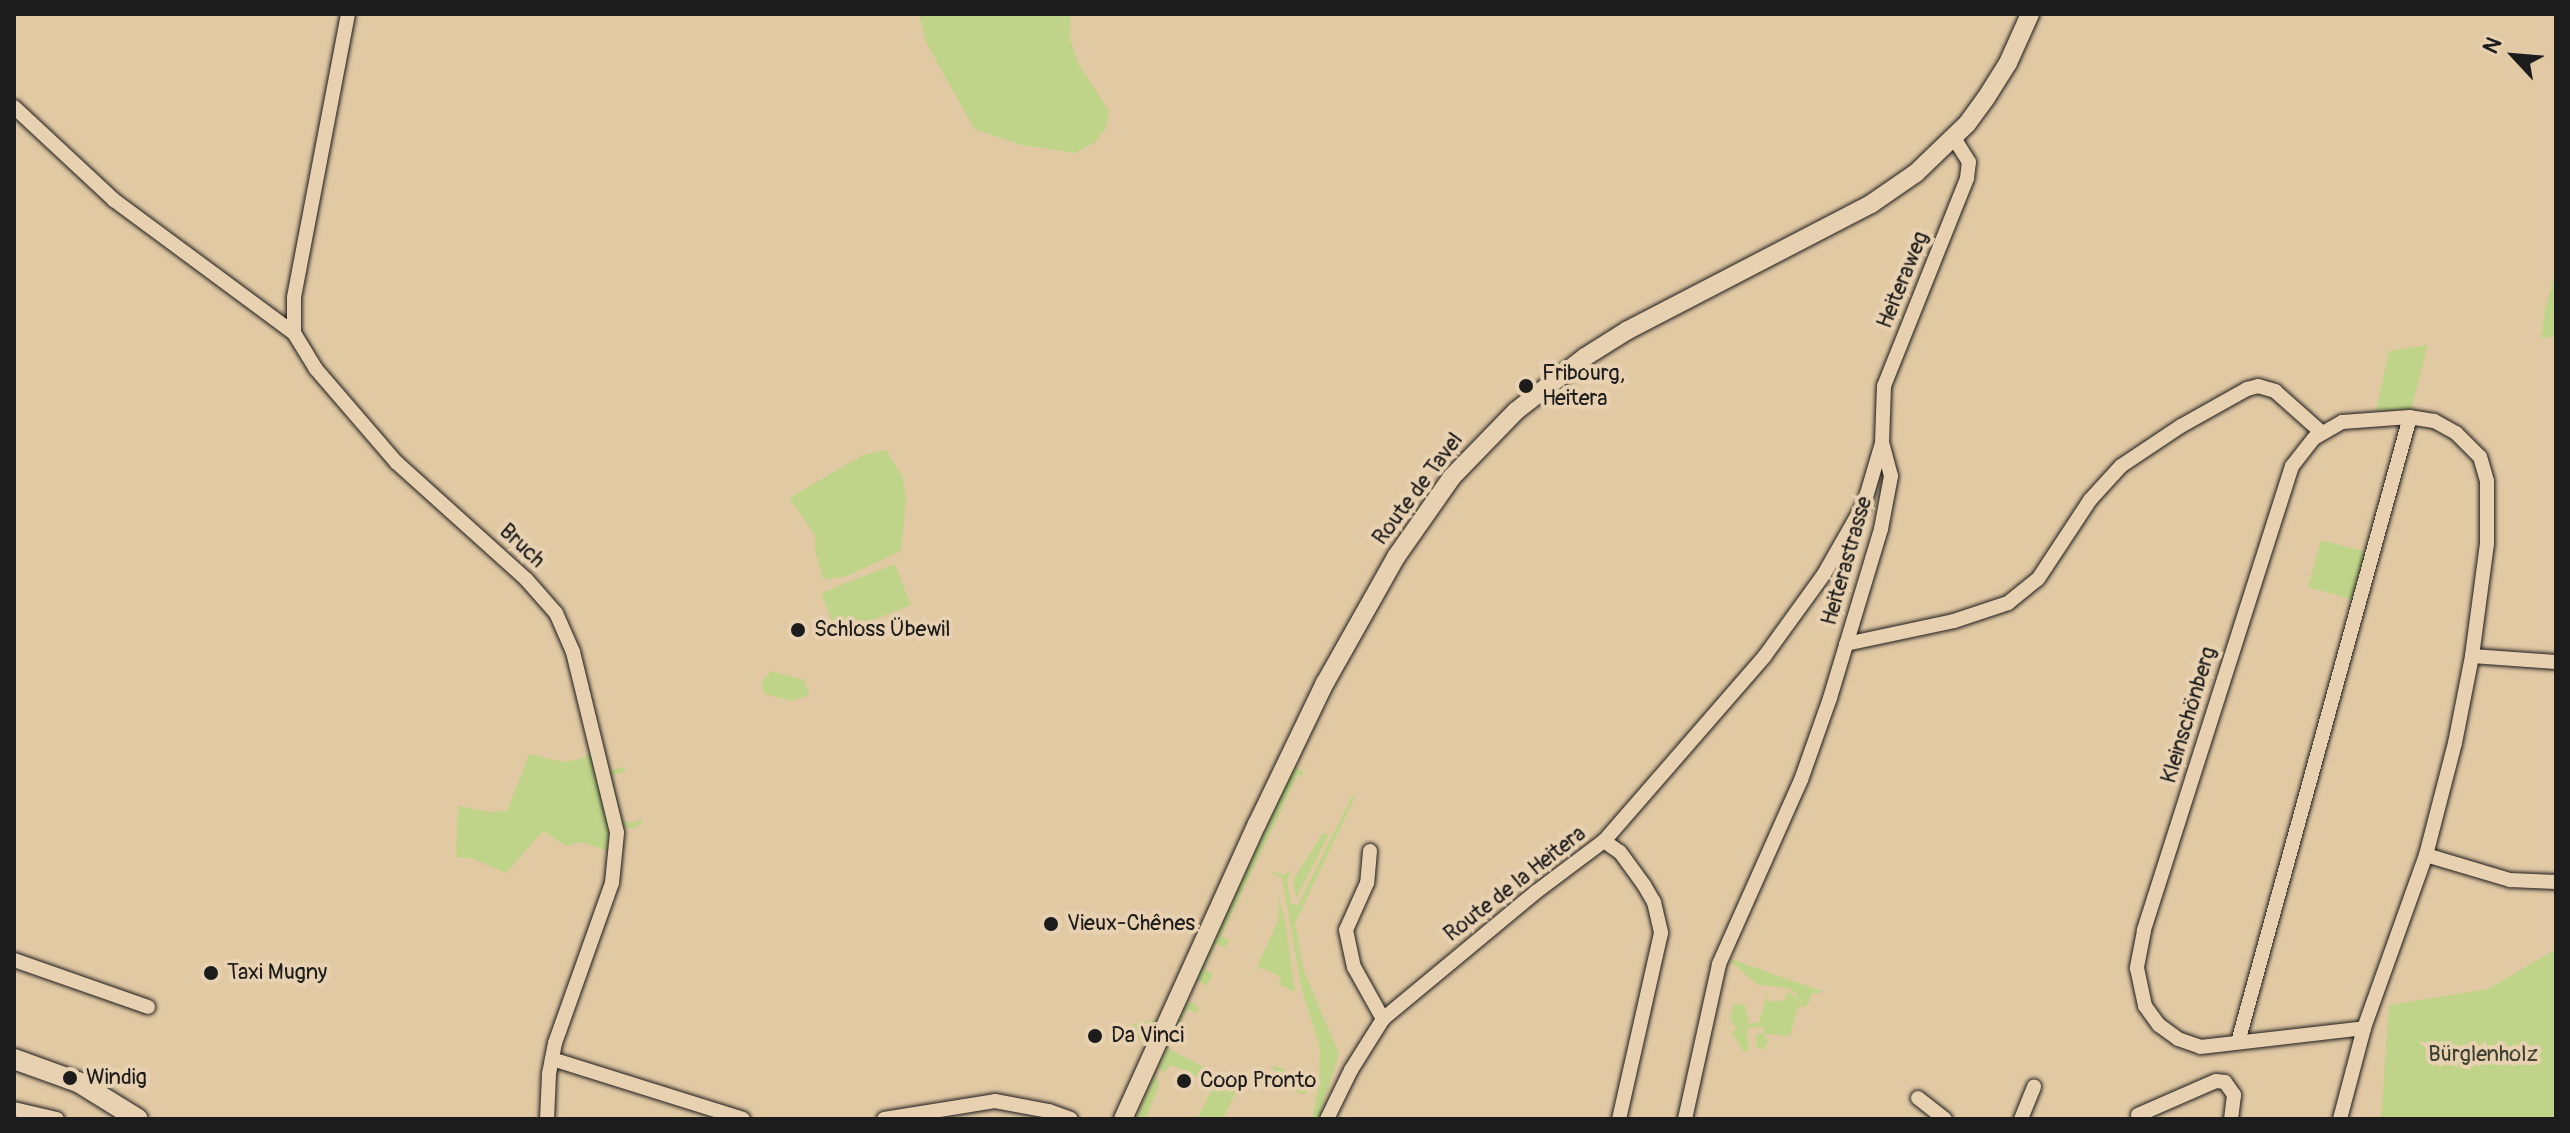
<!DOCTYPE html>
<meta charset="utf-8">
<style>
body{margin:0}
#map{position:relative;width:2570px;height:1133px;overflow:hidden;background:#e1c9a4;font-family:Pangolin,sans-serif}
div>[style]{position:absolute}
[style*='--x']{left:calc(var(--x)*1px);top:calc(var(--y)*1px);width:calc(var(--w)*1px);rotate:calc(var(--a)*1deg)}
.green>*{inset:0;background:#c0d489}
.roads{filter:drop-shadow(0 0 2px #1c1c1c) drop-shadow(0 0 2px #1c1c1c)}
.street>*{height:14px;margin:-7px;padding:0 7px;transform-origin:7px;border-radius:7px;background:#e8d1b1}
.secondary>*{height:18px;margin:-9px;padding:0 9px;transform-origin:9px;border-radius:9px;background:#e8d1b1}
.primary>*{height:20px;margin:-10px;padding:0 10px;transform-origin:10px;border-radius:10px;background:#e8d1b1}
.dots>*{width:22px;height:22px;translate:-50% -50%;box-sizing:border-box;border:4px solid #e8d1b1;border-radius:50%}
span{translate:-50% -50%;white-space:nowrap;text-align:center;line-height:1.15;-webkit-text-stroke:8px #e8d1b1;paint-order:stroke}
.street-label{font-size:22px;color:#1c1c1c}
.poi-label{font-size:22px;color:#1c1c1c}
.left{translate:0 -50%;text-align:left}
.park-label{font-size:22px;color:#3d4132}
.frame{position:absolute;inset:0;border:16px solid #1c1c1c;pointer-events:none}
.north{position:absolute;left:2474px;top:16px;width:80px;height:80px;-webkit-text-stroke:6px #e8d1b1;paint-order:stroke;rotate:296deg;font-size:22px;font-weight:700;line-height:32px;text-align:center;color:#1c1c1c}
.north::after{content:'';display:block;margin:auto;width:28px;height:36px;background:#1c1c1c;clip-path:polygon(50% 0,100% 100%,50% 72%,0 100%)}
</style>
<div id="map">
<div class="green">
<div style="clip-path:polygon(919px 14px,1071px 14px,1070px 39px,1078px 63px,1109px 111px,1106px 128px,1095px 142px,1075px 153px,1022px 145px,974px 129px,926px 42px)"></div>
<div style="clip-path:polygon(2556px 270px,2556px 336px,2541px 338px,2545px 309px)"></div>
<div style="clip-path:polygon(2428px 345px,2411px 410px,2376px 411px,2389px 351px)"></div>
<div style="clip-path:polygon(886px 450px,903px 478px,906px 498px,901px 551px,847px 576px,824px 580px,815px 551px,815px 535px,789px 498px,863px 455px)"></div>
<div style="clip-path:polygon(2321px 540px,2366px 552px,2353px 600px,2308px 587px)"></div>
<div style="clip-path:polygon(895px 564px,911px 605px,837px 634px,821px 593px)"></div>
<div style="clip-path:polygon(771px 671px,804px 680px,809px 695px,791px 701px,765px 694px,761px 683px)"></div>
<div style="clip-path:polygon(592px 752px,611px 825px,612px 852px,581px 842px,566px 846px,543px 831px,506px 873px,471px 858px,456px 857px,458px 806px,489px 812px,507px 811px,529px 754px,564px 762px,580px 759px)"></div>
<div style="clip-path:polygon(1294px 766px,1304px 772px,1302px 776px,1298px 774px,1221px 936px,1229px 940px,1225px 948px,1216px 944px,1204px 969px,1213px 974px,1207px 986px,1197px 980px)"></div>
<div style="clip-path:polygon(624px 767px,625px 772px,612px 775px,622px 820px,632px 823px,641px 819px,642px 823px,633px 829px,622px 826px,606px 771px)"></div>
<div style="clip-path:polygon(1352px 796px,1355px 797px,1295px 923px,1304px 971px,1339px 1054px,1321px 1111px,1324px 1113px,1321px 1119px,1312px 1119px,1319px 1083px,1320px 1049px,1301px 986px,1282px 878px,1272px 873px,1274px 871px,1283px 875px,1291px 870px,1287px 880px,1291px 904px,1298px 905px)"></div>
<div style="clip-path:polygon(1323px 833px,1329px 834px,1296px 898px,1293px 880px)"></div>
<div style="clip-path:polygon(1279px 897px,1286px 926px,1295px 992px,1278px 984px,1281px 977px,1260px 967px,1255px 971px,1278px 921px)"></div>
<div style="clip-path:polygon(2556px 949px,2556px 1119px,2381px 1119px,2389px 1005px,2488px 989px)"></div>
<div style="clip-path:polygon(1725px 957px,1790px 980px,1825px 992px,1812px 994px,1806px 1007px,1798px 1006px,1790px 1036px,1764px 1034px,1768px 1041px,1763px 1050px,1756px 1047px,1757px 1034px,1764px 1033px,1763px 1027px,1747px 1028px,1749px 1050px,1744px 1052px,1731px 1032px,1736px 1029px,1730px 1018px,1734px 1004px,1745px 1005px,1749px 1024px,1759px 1022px,1766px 997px,1772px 1002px,1785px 1000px,1787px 991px,1795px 996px,1797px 1005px,1797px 994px,1788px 988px,1758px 985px)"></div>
<div style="clip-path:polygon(1191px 1002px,1199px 1007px,1197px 1014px,1187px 1009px,1168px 1049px,1252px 1091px,1238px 1087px,1223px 1119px,1197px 1119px,1214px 1085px,1179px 1068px,1170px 1065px,1163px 1074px,1159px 1067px,1186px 1004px)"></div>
<div style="clip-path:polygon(1157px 1019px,1148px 1039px,1123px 1041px,1122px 1027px)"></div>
<div style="clip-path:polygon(1273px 1065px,1285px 1070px,1283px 1076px,1304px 1086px,1309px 1079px,1308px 1092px,1302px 1094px,1281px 1085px,1275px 1077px)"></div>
<div style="clip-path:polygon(1155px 1074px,1159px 1085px,1146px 1119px,1136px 1119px)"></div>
</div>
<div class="roads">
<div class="street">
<div style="--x:348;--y:14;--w:289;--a:100.8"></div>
<div style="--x:294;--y:298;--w:35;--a:90"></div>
<div style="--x:294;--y:333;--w:42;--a:58.6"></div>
<div style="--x:316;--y:369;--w:123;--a:49.3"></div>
<div style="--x:396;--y:462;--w:175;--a:42"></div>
<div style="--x:526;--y:579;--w:45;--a:48.6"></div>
<div style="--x:556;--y:613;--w:43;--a:66.4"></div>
<div style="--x:573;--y:652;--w:186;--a:76.3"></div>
<div style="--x:617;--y:833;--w:50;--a:95.7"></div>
<div style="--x:612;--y:883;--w:170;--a:109.6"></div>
<div style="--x:555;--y:1043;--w:32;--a:101"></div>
<div style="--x:549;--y:1074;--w:45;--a:92.5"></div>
<div style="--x:14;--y:107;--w:137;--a:42.9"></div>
<div style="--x:114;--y:200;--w:224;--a:36.5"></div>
<div style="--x:1846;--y:644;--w:110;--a:-12"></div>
<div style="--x:1954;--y:621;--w:57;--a:-18.4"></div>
<div style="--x:2008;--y:603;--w:38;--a:-39"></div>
<div style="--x:2038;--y:579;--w:95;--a:-56.6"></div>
<div style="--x:2090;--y:500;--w:46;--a:-47.6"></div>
<div style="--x:2121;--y:466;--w:72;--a:-33.7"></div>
<div style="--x:2181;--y:426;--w:76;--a:-29.3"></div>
<div style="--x:2247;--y:389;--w:11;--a:-15"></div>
<div style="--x:2258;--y:386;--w:18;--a:16"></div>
<div style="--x:2275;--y:391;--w:62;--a:41.7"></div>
<div style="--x:2472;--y:656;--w:84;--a:4.1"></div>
<div style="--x:1604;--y:841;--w:244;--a:-49"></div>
<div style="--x:1764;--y:657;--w:102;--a:-54.1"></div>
<div style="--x:1824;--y:574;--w:81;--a:-60.3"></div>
<div style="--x:1864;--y:504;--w:64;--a:-73.6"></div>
<div style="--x:1882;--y:443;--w:57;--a:-88"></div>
<div style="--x:1884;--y:386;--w:224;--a:-68.2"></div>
<div style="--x:1967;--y:178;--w:16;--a:-83"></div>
<div style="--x:1969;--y:162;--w:28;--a:-122"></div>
<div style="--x:1370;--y:851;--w:32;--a:95"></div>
<div style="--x:1367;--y:883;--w:51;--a:114.1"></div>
<div style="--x:1346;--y:930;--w:38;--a:78"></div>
<div style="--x:1354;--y:967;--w:60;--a:60.9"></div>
<div style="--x:2426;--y:855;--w:88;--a:16.6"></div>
<div style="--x:2510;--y:880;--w:46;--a:2.5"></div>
<div style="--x:14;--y:960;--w:142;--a:19.3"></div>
<div style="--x:2238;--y:1042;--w:648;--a:-74.61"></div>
<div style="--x:552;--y:1059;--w:200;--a:17.4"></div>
<div style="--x:1918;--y:1098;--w:34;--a:38"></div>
<div style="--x:14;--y:1109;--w:44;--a:13.1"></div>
<div style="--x:2138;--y:1115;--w:85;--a:-23.6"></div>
<div style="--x:2216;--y:1081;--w:9;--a:6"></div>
<div style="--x:2225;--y:1082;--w:16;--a:55"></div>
<div style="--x:2234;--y:1095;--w:24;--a:97"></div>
<div style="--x:884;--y:1119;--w:112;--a:-9.2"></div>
<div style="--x:995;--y:1101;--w:55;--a:10.5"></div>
<div style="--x:1049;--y:1111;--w:23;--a:20"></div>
<div style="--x:1327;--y:1119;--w:55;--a:-63.9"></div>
<div style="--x:1351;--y:1070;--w:60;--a:-57.9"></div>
<div style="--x:1383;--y:1019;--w:199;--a:-39.7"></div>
<div style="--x:1536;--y:892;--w:85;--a:-36.9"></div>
<div style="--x:1604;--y:841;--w:19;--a:35"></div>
<div style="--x:1620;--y:852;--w:41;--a:54"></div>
<div style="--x:1644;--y:885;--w:20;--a:60"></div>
<div style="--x:1654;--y:902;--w:32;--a:77"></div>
<div style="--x:1661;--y:933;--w:191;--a:102.7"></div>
<div style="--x:1685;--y:1119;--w:159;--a:-77.6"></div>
<div style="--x:1719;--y:964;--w:201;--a:-66"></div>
<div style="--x:1801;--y:780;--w:87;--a:-70.5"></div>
<div style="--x:1830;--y:698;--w:177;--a:-73.2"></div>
<div style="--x:1881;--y:529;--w:54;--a:-79.3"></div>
<div style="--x:1891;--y:476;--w:34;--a:-105"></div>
<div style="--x:2021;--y:1119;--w:35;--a:-68"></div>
<div style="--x:2340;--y:1119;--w:94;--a:-75.2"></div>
<div style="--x:2364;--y:1028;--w:184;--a:-70.3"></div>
<div style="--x:2426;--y:855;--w:116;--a:-75.5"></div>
<div style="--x:2455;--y:743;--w:89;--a:-78.9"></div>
<div style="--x:2472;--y:656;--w:113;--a:-82.4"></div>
<div style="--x:2487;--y:544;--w:63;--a:-90"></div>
<div style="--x:2487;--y:481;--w:25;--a:-106"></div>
<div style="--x:2480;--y:457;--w:34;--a:-135"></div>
<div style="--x:2456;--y:433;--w:25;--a:-151"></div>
<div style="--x:2434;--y:421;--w:24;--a:-171"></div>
<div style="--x:2410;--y:417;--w:68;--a:175.8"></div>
<div style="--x:2342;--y:422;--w:32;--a:150"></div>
<div style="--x:2314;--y:438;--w:36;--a:128"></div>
<div style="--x:2292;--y:466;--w:488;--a:107.7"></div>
<div style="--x:2144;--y:931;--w:38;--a:101"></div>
<div style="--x:2137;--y:968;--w:39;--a:78"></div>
<div style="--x:2145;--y:1006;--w:24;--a:54"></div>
<div style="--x:2159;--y:1025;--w:24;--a:36"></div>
<div style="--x:2178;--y:1039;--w:24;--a:19"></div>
<div style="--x:2201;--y:1047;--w:164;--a:-6.6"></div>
</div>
<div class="secondary">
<div style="--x:1123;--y:1119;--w:324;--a:-65.6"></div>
<div style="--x:1257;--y:824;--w:157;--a:-64.3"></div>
<div style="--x:1325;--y:683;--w:145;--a:-60.6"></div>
<div style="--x:1396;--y:557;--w:98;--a:-55"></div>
<div style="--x:1452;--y:477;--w:92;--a:-45.9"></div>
<div style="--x:1516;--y:411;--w:88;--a:-38"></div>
<div style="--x:1585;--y:357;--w:51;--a:-32.1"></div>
<div style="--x:1628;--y:330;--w:274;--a:-27.4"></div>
<div style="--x:1871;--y:204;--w:55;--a:-34.6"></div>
<div style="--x:1916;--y:173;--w:71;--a:-43.9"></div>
<div style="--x:1967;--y:124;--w:32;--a:-54"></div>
<div style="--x:1986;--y:98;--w:41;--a:-57.8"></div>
<div style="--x:2008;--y:63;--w:54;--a:-65.8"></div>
</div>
<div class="primary">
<div style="--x:14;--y:1059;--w:68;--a:19.8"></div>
<div style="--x:78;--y:1082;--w:70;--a:31.7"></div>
</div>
</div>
<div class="dots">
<div style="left:1526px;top:386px;background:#1c1c1c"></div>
<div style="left:798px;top:630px;background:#1c1c1c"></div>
<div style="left:1051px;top:924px;background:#1c1c1c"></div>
<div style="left:211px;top:973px;background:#1c1c1c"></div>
<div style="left:1095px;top:1036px;background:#1c1c1c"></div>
<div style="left:70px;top:1078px;background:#1c1c1c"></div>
<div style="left:1184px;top:1081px;background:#1c1c1c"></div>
</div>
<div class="street-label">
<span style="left:1903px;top:280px;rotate:-68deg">Heiteraweg</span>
<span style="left:1418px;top:489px;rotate:-53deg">Route de Tavel</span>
<span style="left:522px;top:546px;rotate:43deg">Bruch</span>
<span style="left:1847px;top:561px;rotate:-74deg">Heiterastrasse</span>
<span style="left:2189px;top:715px;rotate:-73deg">Kleinschönberg</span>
<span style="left:1515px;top:884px;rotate:-38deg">Route de la Heitera</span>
</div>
<div class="poi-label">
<span class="left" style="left:1542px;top:386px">Fribourg,<br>Heitera</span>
<span class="left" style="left:814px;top:630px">Schloss Übewil</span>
<span class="left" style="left:1067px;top:924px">Vieux-Chênes</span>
<span class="left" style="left:227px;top:973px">Taxi Mugny</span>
<span class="left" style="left:1111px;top:1036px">Da Vinci</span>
<span class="left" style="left:86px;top:1078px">Windig</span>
<span class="left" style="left:1200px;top:1081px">Coop Pronto</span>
</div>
<div class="park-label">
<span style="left:2483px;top:1055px">Bürglenholz</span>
</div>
<div class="frame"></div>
<div class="north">N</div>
</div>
